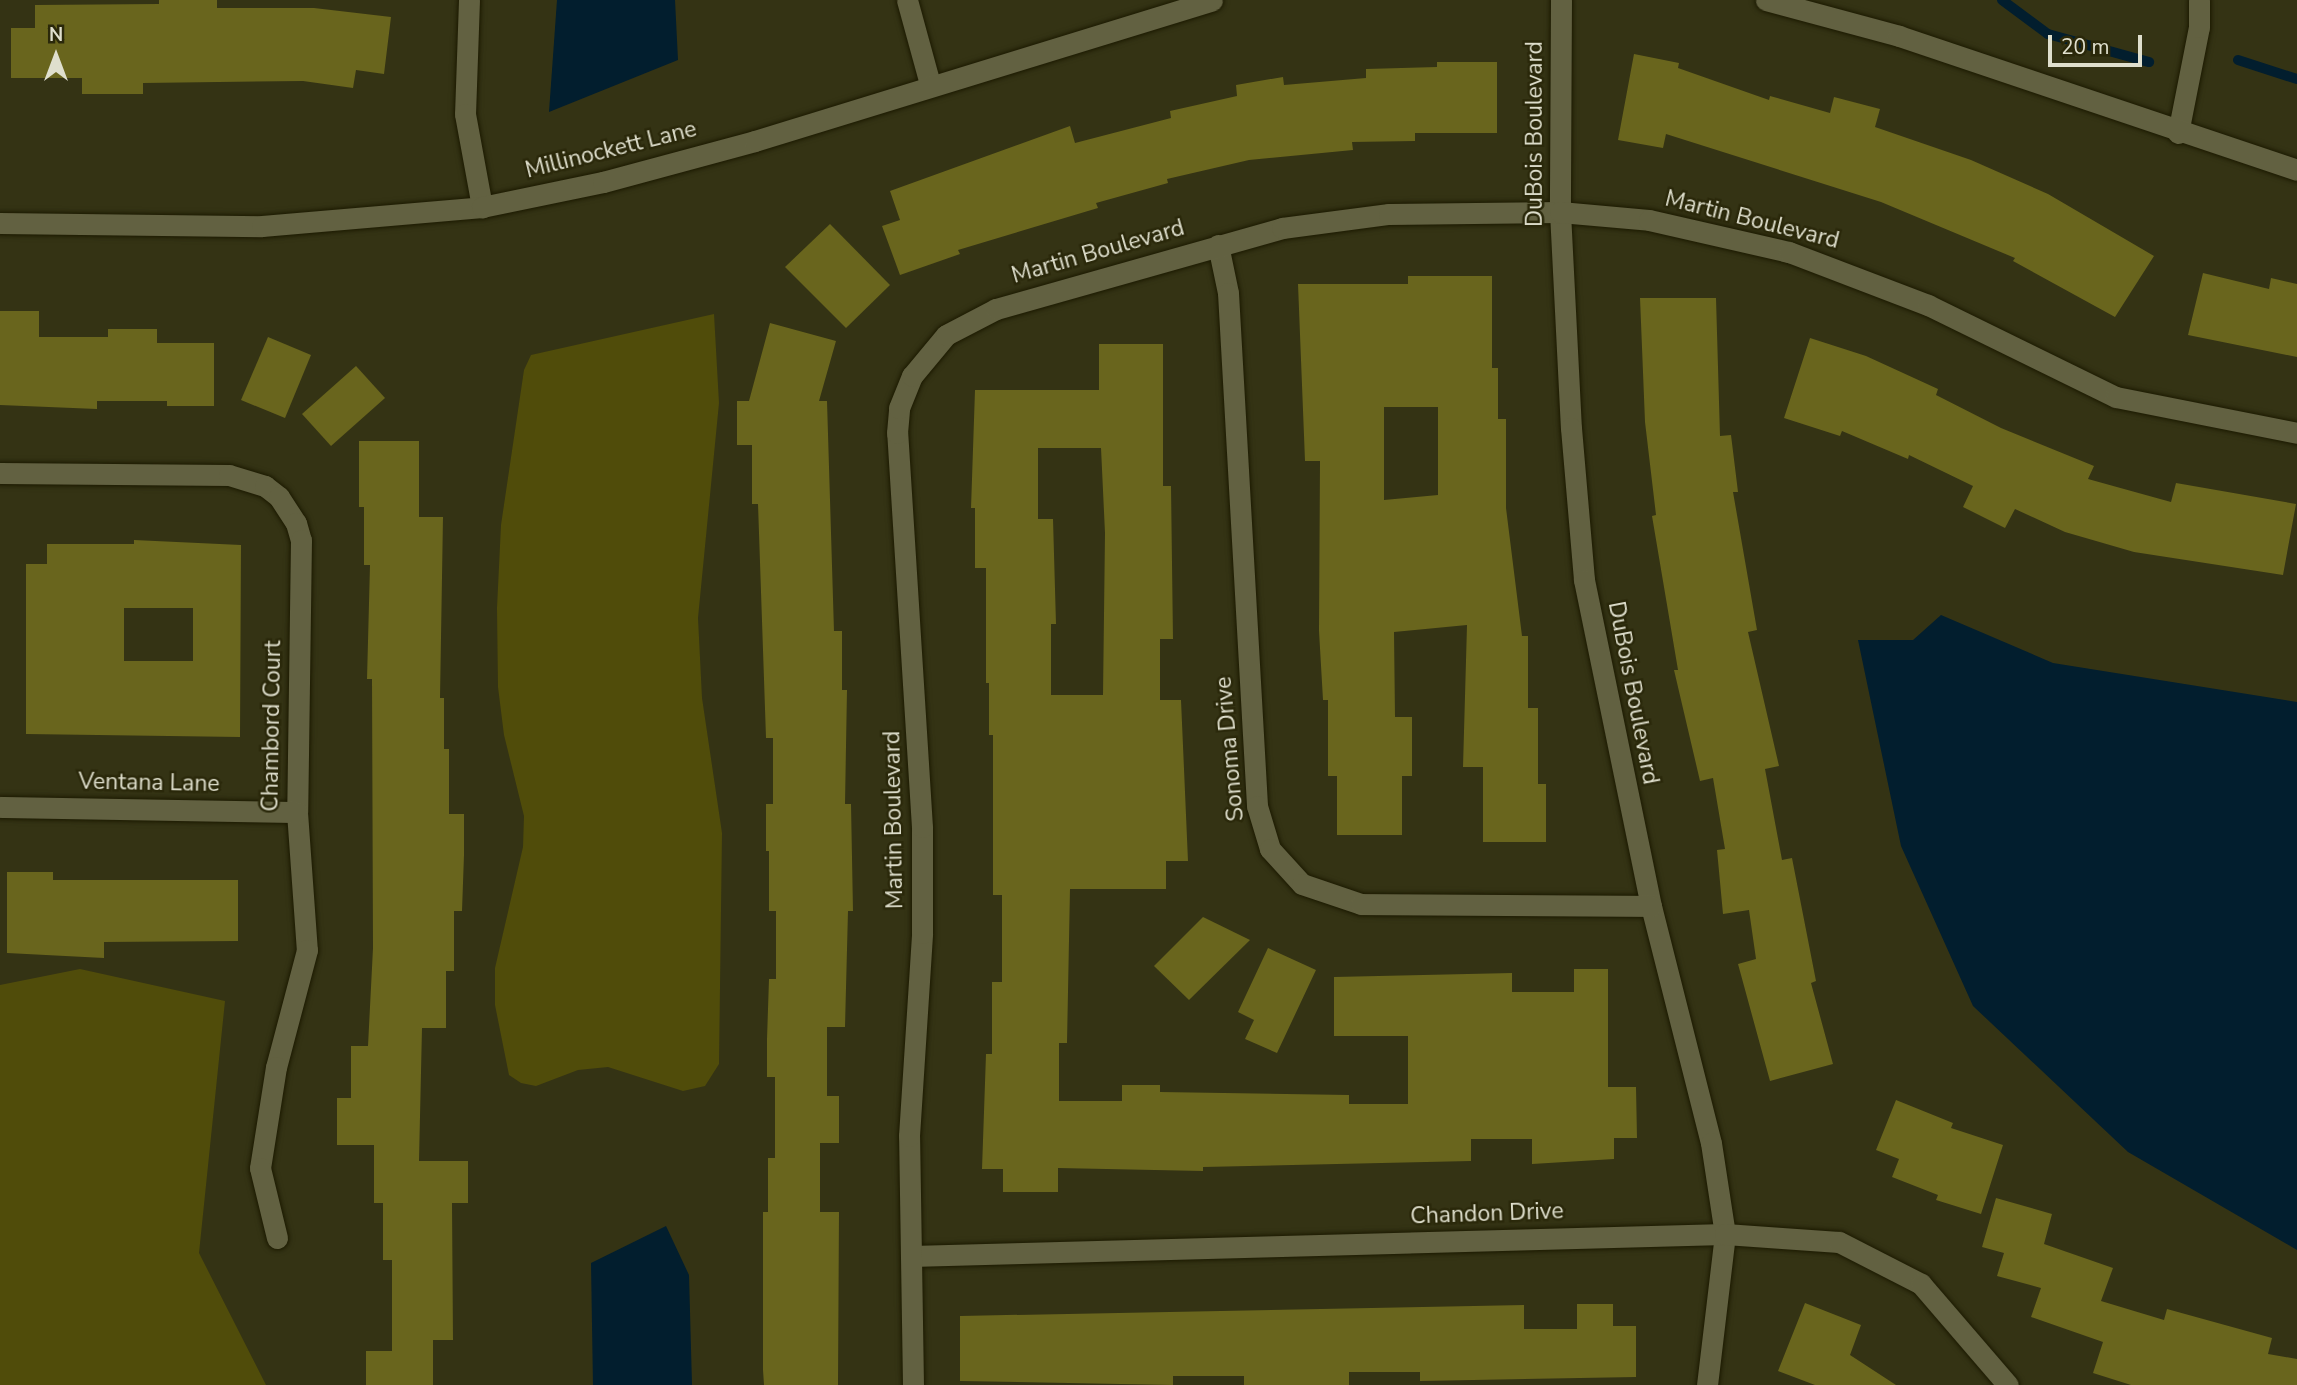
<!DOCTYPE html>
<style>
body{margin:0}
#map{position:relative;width:2297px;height:1385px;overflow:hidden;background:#343314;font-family:"Nunito Sans",sans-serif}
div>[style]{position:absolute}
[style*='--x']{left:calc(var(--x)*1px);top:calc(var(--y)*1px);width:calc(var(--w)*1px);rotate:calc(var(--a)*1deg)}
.green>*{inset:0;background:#504c0a}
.water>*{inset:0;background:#021e2e}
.stream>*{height:10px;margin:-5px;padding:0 5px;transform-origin:5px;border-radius:5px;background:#021e2e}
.building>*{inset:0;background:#69651d}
.roads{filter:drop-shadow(0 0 2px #1c1a00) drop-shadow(0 0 2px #1c1a00)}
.minor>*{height:21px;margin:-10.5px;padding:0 10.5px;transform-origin:10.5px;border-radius:10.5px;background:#626141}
.tertiary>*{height:21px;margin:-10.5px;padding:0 10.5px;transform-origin:10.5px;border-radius:10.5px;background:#626141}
span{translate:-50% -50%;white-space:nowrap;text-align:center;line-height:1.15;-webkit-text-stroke:5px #2a280a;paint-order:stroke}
.street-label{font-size:23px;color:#dfdfcd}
.north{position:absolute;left:21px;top:21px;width:70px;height:70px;-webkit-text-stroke:5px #2a280a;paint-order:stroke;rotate:0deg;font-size:19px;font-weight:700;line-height:28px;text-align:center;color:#dfdfcd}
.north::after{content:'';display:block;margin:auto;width:24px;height:32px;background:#dfdfcd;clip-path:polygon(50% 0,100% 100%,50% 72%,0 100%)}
.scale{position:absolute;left:2048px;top:35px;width:94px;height:32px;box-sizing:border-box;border:4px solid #dfdfcd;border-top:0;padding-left:9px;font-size:21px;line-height:24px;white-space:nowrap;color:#dfdfcd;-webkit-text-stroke:5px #2a280a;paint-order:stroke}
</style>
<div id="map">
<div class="green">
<div style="clip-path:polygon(714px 314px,719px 403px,698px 618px,702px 698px,722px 833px,719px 1064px,705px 1086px,683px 1091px,608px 1067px,578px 1070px,536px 1086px,521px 1083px,509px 1075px,495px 1005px,495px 968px,523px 847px,524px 816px,504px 735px,498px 687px,497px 608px,501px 525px,524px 370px,531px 355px)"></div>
<div style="clip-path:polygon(80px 969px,225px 1001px,199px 1253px,266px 1385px,0 1385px,0 985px)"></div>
</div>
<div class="water">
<div style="clip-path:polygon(557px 0,675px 0,678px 60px,549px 112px)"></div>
<div style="clip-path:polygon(1941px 615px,2053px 663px,2297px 702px,2297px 1250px,2128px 1152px,1973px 1006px,1901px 846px,1858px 640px,1913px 640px)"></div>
<div style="clip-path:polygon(666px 1226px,689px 1275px,692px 1385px,593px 1385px,591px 1263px)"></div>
</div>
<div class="stream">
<div style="--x:2002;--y:0;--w:57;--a:36.5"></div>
<div style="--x:2048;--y:34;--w:105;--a:15.5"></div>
<div style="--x:2238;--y:60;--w:62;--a:17.9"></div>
</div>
<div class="building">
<div style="clip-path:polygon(159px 0,217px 0,217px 8px,314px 8px,391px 17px,384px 74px,356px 70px,353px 88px,303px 81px,143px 83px,143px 94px,82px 94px,82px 78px,11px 78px,11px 28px,35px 28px,35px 5px,159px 4px)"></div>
<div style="clip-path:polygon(1634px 54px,1679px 63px,1678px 68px,1769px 100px,1770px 96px,1830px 113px,1834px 97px,1880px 109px,1875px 127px,1971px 160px,2048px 194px,2154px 256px,2115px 317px,2013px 261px,2015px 258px,1881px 202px,1666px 134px,1663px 148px,1618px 140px)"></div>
<div style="clip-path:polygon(1437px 62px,1497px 62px,1497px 133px,1415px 133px,1415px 141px,1352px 142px,1353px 150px,1249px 160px,1167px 179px,1168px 183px,1096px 203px,1098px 208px,958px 250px,960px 254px,900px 275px,882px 226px,900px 220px,890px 191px,1070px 126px,1075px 143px,1171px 118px,1170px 111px,1237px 96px,1236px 85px,1283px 77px,1284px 85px,1366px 78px,1366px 69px,1437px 67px)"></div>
<div style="clip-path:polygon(830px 224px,890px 285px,846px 328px,785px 267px)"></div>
<div style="clip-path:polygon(2203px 273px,2269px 289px,2271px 278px,2297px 284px,2297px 357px,2188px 335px)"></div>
<div style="clip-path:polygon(evenodd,1408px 276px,1492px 276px,1492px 368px,1498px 368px,1498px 419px,1506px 419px,1506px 508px,1522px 636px,1528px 636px,1528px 708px,1538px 708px,1538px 784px,1546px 784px,1546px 842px,1483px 842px,1483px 767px,1463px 767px,1467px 625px,1394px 632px,1395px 717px,1412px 717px,1412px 776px,1402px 776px,1402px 835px,1337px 835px,1337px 776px,1328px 776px,1328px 700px,1323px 700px,1319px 631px,1320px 461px,1305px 461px,1298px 284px,1408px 284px,1408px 276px,1384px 407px,1438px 407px,1438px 495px,1384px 500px,1384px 407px)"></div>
<div style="clip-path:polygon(1640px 298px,1716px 298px,1720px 436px,1731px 435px,1738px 492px,1733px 492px,1757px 630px,1748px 632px,1779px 766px,1765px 769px,1782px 860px,1792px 858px,1816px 981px,1811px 983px,1833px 1064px,1770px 1081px,1738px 964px,1756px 959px,1749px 910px,1723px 914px,1717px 850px,1725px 849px,1713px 778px,1700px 781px,1674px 670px,1678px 670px,1652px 516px,1656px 515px,1645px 422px)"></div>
<div style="clip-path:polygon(0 311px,39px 311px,39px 337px,108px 337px,108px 329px,157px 329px,157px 343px,214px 343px,214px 406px,167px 406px,167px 401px,97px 401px,97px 409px,0 405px)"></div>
<div style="clip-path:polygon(770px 323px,836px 341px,819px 401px,827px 401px,834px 631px,842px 631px,842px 690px,847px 690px,845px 804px,851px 804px,853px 911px,848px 911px,845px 1027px,827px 1027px,827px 1096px,839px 1096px,839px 1143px,820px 1143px,820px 1212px,839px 1212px,838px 1385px,764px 1385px,763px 1370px,763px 1212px,768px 1212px,768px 1158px,775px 1158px,775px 1077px,767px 1077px,767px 1039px,769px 979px,776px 979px,776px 911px,769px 911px,769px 851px,766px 851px,766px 804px,773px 804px,773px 738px,766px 738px,758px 504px,752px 504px,752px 445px,737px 445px,737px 401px,749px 401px)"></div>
<div style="clip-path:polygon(268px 337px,311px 355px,285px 418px,241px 400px)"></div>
<div style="clip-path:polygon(1810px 338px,1866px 356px,1938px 389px,1936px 395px,2001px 428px,2094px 466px,2088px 479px,2171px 502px,2176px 483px,2296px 504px,2283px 575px,2134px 552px,2065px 532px,2015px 509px,2005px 528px,1963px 507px,1973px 486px,1909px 455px,1908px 459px,1842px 431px,1840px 436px,1784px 418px)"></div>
<div style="clip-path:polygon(evenodd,1099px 344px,1163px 344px,1163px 486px,1171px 486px,1173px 639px,1160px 639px,1160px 700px,1181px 700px,1188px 861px,1166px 861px,1166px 889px,1070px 889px,1067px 1043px,1059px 1043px,1059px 1101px,1122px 1101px,1122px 1085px,1160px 1085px,1160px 1092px,1349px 1095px,1349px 1104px,1408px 1104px,1408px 1036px,1334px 1036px,1334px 977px,1512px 973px,1512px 992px,1574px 992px,1574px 969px,1608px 969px,1608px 1087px,1636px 1087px,1637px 1138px,1614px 1138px,1614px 1159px,1532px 1164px,1532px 1139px,1471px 1139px,1471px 1161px,1203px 1167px,1203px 1171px,1058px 1168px,1058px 1192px,1003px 1192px,1003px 1169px,982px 1169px,986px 1054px,992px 1054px,992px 982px,1002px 982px,1002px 895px,993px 895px,993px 735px,989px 735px,989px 683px,986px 683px,986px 568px,975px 568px,975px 508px,971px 508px,975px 390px,1099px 390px,1099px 344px,1038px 448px,1101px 448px,1105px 533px,1103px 695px,1051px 695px,1051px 624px,1056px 624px,1053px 519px,1038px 519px,1038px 448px)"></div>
<div style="clip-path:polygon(356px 366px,385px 398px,331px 446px,302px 414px)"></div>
<div style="clip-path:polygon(359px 441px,419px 441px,419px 517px,443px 517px,440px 698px,444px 698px,444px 749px,449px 749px,449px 814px,464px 814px,464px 855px,462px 911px,454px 911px,454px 971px,446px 971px,446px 1028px,422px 1028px,419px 1161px,468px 1161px,468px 1203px,452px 1203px,453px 1340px,433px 1340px,433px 1385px,366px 1385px,366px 1351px,392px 1351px,392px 1260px,383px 1260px,383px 1203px,374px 1203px,374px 1145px,337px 1145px,337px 1098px,351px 1098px,351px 1046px,368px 1046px,373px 948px,372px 679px,367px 679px,370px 565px,364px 565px,364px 507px,359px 507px)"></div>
<div style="clip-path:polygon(evenodd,134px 540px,241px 545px,240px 737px,26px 734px,26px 564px,47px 564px,47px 544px,134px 544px,134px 540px,124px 608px,193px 608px,193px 661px,124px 661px,124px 608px)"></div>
<div style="clip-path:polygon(7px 872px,53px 872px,53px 880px,238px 880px,238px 941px,104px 942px,104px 958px,7px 953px)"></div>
<div style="clip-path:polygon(1203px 917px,1250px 940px,1189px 1000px,1154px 966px)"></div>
<div style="clip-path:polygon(1268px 948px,1316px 970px,1277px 1053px,1245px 1039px,1254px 1020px,1238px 1012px)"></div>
<div style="clip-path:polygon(1896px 1100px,1953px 1123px,1951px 1128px,2003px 1145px,1981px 1214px,1936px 1200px,1938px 1195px,1892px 1177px,1899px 1159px,1876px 1150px)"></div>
<div style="clip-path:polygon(1996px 1198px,2052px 1214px,2044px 1244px,2113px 1268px,2101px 1301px,2164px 1320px,2167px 1309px,2272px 1338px,2268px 1354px,2297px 1359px,2297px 1385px,2131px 1385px,2093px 1373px,2103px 1342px,2031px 1317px,2041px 1288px,1997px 1276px,2004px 1253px,1982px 1247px)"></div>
<div style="clip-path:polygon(1805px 1303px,1861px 1325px,1850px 1355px,1896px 1385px,1815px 1385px,1778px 1371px)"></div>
<div style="clip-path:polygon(1577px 1304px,1613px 1304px,1613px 1326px,1636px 1326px,1636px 1377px,1420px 1381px,1420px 1372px,1349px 1372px,1349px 1385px,1244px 1385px,1244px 1376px,1173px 1376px,1173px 1385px,960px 1381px,960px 1316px,1524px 1305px,1524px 1329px,1577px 1329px)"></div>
</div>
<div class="roads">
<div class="minor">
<div style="--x:469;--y:0;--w:114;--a:92"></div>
<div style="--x:465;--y:114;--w:95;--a:79.6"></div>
<div style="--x:907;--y:0;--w:87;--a:74.7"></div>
<div style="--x:1561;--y:0;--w:212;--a:90.3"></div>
<div style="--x:1560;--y:212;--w:216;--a:87.1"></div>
<div style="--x:1571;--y:428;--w:153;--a:85.1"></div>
<div style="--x:1584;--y:580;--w:333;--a:78.4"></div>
<div style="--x:1651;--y:906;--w:244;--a:75.8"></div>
<div style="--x:1711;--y:1143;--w:92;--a:81.3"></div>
<div style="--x:1725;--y:1234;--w:152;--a:96.8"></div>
<div style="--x:2178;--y:133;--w:108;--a:-78.8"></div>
<div style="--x:2199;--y:27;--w:27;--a:-90"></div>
<div style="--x:1218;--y:245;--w:49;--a:78.2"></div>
<div style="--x:1228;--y:293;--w:514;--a:86.76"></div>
<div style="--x:1257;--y:806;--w:45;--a:73.2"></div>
<div style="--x:1270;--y:849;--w:47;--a:47.6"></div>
<div style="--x:1302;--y:884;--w:62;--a:18.7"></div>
<div style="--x:1361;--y:904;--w:290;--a:0.4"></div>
<div style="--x:0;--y:473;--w:229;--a:0.5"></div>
<div style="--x:229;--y:475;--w:38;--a:17"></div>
<div style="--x:265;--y:486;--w:18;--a:38"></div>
<div style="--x:279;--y:497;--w:31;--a:57"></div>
<div style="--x:296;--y:523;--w:18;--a:74"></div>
<div style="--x:301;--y:540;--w:272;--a:90.8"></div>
<div style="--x:297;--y:812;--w:138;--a:85.9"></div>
<div style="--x:307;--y:950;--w:121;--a:104.8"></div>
<div style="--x:276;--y:1067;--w:102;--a:99"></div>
<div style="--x:260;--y:1168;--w:72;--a:76.3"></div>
<div style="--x:0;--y:807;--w:297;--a:1"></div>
<div style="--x:911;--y:1256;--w:814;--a:-1.55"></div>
<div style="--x:1725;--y:1234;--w:114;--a:4"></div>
<div style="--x:1839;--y:1242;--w:92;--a:27.1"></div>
<div style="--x:1921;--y:1284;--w:133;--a:49.3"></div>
<div style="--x:913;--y:1385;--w:249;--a:-90.9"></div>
<div style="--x:909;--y:1136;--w:203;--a:-86.3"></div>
<div style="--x:922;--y:933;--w:106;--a:-90"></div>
<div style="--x:922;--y:827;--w:395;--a:-93.6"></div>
<div style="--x:897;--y:433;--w:25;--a:-85"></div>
<div style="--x:899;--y:408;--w:35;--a:-68"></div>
<div style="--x:912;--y:376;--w:53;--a:-50.3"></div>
<div style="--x:946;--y:335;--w:56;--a:-27.5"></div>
<div style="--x:996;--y:309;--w:297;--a:-15.8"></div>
<div style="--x:1282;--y:228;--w:108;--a:-7.5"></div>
<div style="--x:1389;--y:214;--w:171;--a:-0.7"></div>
<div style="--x:1560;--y:212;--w:89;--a:5.1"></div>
<div style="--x:1649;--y:220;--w:144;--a:12.9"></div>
<div style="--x:1789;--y:252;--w:149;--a:20.9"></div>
<div style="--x:1928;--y:305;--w:209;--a:26.1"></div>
<div style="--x:2116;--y:397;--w:185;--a:11.2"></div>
</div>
<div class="tertiary">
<div style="--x:1766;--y:0;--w:138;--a:15.1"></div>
<div style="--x:1899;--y:36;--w:420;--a:18.6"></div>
<div style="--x:0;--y:223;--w:262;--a:0.7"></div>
<div style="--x:262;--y:226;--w:221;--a:-4.9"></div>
<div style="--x:482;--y:207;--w:124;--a:-11.7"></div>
<div style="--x:603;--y:182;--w:157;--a:-15.1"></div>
<div style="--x:755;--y:141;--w:478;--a:-17.1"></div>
</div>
</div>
<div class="street-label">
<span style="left:1535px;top:134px;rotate:-90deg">DuBois Boulevard</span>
<span style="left:611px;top:150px;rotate:-14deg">Millinockett Lane</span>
<span style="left:1752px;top:220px;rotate:14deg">Martin Boulevard</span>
<span style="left:1098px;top:252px;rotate:-16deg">Martin Boulevard</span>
<span style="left:1633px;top:693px;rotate:79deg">DuBois Boulevard</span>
<span style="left:272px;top:726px;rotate:-89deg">Chambord Court</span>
<span style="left:1230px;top:749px;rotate:-95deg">Sonoma Drive</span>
<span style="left:149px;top:783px;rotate:1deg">Ventana Lane</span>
<span style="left:894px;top:820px;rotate:-91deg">Martin Boulevard</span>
<span style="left:1487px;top:1214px;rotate:-2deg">Chandon Drive</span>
</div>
<div class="north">N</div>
<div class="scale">20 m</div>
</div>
